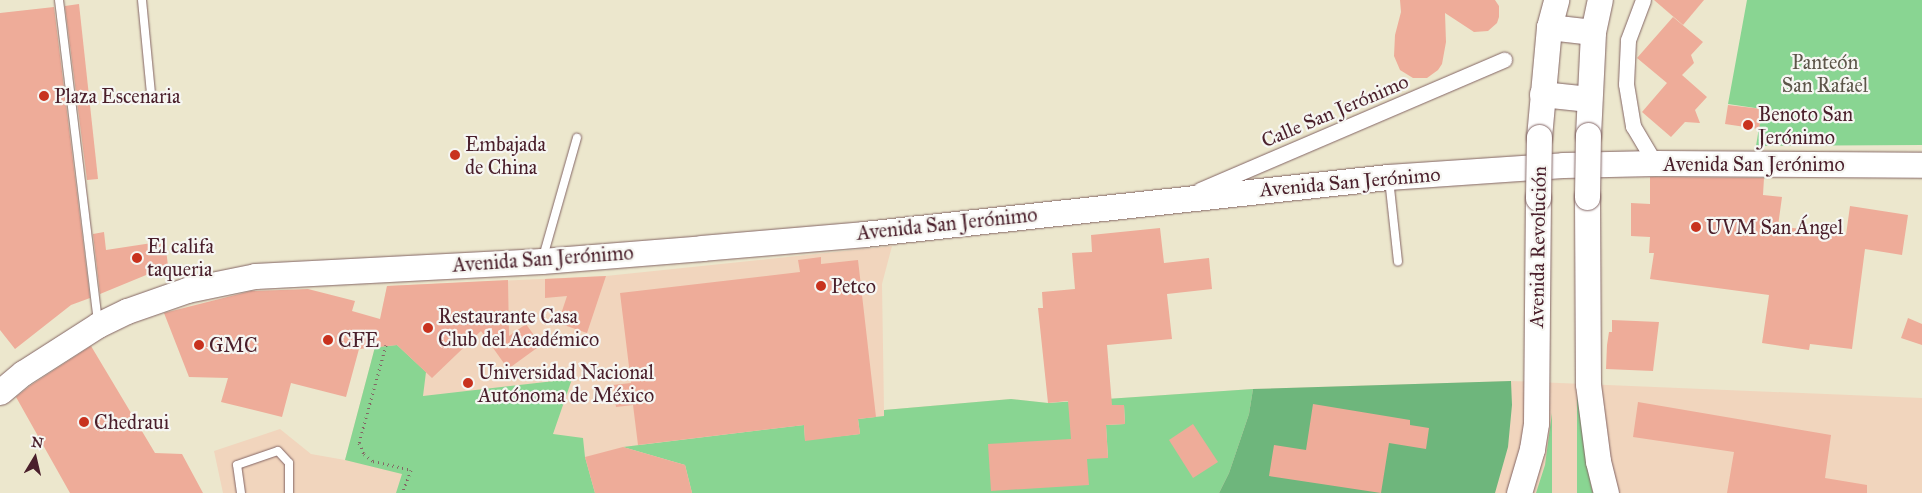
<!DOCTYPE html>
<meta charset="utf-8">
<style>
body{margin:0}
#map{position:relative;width:1922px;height:493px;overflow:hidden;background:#ece7cd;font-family:"IM FELL Great Primer",serif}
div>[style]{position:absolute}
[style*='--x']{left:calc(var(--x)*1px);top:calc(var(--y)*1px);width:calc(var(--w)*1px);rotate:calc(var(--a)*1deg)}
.built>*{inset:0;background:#f1d5bd}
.green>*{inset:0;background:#89d592}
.forest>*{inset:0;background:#6eb67c}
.building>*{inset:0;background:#eeac99}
.path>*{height:3px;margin-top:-1.5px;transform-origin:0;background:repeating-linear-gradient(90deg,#836564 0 1px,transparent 0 5px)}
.roads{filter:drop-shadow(0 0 1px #836564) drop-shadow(0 0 1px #836564)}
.service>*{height:8px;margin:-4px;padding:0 4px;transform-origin:4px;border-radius:4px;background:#fff}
.minor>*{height:15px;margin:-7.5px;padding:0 7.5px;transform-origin:7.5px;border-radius:7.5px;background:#fff}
.primary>*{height:25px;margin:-12.5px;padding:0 12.5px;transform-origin:12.5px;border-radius:12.5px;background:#fff}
.bridges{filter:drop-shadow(0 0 1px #836564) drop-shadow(0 0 1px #836564)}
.primary-bridge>*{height:25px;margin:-12.5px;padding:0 12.5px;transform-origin:12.5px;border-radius:12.5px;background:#fff}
.dots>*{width:14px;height:14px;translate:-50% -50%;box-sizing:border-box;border:2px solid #f6f6f2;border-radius:50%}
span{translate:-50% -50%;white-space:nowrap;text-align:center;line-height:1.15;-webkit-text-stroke:4.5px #f6f6f2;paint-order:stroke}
.park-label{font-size:20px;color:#5d564a}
.poi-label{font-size:20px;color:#4a1f2b}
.left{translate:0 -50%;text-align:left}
.street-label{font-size:20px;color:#4a1f2b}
.north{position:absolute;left:10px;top:433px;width:50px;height:50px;-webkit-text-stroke:4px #f6f6f2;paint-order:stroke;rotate:9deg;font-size:14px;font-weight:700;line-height:20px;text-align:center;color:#4a1f2b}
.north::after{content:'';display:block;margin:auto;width:18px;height:22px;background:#4a1f2b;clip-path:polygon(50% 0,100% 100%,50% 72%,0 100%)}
</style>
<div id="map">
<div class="built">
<div style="clip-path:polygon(892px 246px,882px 284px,884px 410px,1011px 399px,1048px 403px,1253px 389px,1511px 381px,1922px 398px,1922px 493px,223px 493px,214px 451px,280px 429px,311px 454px,345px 460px,375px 347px,387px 286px,606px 276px)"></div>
</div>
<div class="green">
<div style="clip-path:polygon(1747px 0,1922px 0,1922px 145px,1756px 146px,1762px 109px,1728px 104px)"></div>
<div style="clip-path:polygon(397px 345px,426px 372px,423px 396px,572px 379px,553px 434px,583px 438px,585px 457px,595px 493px,396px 493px,402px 474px,345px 460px,375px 347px)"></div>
<div style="clip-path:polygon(evenodd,1253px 389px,1249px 414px,1229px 473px,1219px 493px,692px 493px,685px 465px,623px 447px,804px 425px,805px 440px,860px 434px,858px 419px,884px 416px,884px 410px,1011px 399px,1048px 403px,1253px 389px,1124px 405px,1125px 424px,1106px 425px,1108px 458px,1092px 458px,1069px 408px,1124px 405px)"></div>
<div style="clip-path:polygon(1577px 394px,1591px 485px,1593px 493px,1577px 493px)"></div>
<div style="clip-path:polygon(1552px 413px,1552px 493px,1536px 493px,1545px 465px)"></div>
</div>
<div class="forest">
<div style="clip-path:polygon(1511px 381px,1512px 405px,1508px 447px,1495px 493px,1219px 493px,1229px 473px,1249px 414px,1253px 389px)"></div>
</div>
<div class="building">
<div style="clip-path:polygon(1400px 0,1495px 0,1499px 6px,1499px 17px,1497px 23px,1488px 31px,1474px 32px,1445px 13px,1446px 42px,1442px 64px,1438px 70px,1427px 78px,1413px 78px,1400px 70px,1394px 56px,1395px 35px,1401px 12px)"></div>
<div style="clip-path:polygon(1654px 0,1704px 0,1683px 25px)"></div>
<div style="clip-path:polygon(79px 4px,98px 179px,87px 180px,65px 6px)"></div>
<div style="clip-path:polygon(54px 7px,90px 298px,71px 305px,15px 349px,0 330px,0 13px)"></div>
<div style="clip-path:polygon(1673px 17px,1703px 42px,1691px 55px,1694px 63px,1682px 75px,1707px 97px,1695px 110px,1700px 123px,1685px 122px,1671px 137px,1642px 112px,1667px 83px,1637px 58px)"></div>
<div style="clip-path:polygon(1728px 105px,1762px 109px,1759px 129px,1725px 124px)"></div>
<div style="clip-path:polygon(1650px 177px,1764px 178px,1763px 195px,1782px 197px,1778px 226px,1846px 235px,1850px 206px,1908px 215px,1902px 255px,1865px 249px,1852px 349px,1810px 344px,1809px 350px,1762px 343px,1769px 295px,1650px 279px,1654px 253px,1649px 253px,1650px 237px,1631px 236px,1631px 203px,1650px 204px)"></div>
<div style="clip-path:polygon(1160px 228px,1164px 263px,1209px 258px,1212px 289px,1167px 294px,1172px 339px,1107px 345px,1112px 405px,1124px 405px,1125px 424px,1106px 425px,1108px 458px,1087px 459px,1089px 485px,991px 491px,988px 444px,1071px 439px,1068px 401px,1048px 403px,1038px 308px,1043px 308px,1042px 292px,1075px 289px,1072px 253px,1092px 252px,1091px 235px)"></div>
<div style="clip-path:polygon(104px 232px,106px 250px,165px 241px,168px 266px,100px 294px,93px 234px)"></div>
<div style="clip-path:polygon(821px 257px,821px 264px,858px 260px,876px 417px,858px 419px,860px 434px,805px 441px,804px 425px,638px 445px,633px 405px,616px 407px,613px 385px,631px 383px,620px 293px,800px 272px,798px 260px)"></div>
<div style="clip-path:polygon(606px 276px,587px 333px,558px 323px,567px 296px,545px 298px,545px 279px)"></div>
<div style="clip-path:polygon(508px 280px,509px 336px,526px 324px,541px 345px,508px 369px,481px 331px,432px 378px,397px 345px,359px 349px,346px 397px,291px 383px,282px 417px,221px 402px,228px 378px,189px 377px,164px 313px,251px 291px,308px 289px,355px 301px,352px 311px,380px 319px,387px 286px)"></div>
<div style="clip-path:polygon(1908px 318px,1922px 324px,1922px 345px,1901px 338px)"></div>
<div style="clip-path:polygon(1612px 320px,1659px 322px,1653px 371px,1606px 369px,1607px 345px,1609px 332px,1612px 332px)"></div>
<div style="clip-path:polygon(91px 346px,155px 453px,182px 454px,203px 493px,70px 493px,16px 397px,31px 385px)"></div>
<div style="clip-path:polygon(1638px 402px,1831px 435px,1825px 478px,1867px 485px,1867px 493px,1727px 493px,1734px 452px,1633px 437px)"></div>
<div style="clip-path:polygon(1313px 404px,1410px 420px,1410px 425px,1429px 428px,1426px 449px,1389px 443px,1381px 493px,1269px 476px,1274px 445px,1306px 450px)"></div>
<div style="clip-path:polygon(1193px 424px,1218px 462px,1193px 478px,1169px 440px)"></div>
<div style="clip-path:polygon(623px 447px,685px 465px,692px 493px,595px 493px,585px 457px)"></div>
</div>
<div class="path">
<div style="--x:386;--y:345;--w:102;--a:105.4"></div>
<div style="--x:359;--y:443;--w:12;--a:66"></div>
<div style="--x:364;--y:454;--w:11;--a:38"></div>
<div style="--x:373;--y:461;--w:39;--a:13"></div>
<div style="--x:411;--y:470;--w:25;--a:111"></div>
</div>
<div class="roads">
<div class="service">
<div style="--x:59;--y:0;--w:323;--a:83.1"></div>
<div style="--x:142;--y:0;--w:93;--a:84.5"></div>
<div style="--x:1389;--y:179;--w:83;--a:83.8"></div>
<div style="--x:543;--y:257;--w:124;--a:-74.1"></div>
<div style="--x:241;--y:493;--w:28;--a:-98"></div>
<div style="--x:237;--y:465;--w:43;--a:-18.9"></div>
<div style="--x:278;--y:451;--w:16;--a:47"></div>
<div style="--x:289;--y:463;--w:30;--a:90"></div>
</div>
<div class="minor">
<div style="--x:1643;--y:0;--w:43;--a:110.6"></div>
<div style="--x:1628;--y:40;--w:44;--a:92.6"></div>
<div style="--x:1626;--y:84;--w:43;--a:80.5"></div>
<div style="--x:1633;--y:126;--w:43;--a:59.3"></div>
<div style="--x:1200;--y:190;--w:331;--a:-23.2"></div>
</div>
<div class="primary">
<div style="--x:1549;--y:27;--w:44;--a:6.5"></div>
<div style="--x:1542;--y:94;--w:47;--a:6.1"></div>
<div style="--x:1588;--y:135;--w:103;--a:-87.2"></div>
<div style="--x:1593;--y:32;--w:33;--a:-78"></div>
<div style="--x:1539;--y:137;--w:110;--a:-84.8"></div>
<div style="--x:1549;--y:27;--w:28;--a:-75"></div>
<div style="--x:1587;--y:197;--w:187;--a:89.7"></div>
<div style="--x:1588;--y:384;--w:78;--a:82.6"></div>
<div style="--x:1598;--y:461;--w:33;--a:76"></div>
<div style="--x:0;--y:392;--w:30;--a:-40"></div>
<div style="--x:23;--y:373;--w:89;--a:-32.6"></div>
<div style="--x:98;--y:325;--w:32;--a:-26"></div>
<div style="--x:127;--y:311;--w:64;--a:-19.3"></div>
<div style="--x:187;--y:290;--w:69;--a:-11.6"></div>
<div style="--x:255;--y:276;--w:287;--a:-3"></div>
<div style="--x:542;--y:261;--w:161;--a:-4.6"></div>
<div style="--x:702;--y:248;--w:163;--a:-4.9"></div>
<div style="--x:864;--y:234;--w:527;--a:-6.21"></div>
<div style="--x:1388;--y:177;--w:175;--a:-3.9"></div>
<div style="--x:1563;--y:165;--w:92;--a:-1.2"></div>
<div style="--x:1655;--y:163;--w:267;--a:0.4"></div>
<div style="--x:1519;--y:493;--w:46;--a:-73.5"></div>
<div style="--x:1532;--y:449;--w:26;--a:-81"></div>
<div style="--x:1536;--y:423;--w:225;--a:-89.5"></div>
</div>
</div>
<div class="bridges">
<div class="primary-bridge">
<div style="--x:1587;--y:197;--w:62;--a:-89.1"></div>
<div style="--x:1538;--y:198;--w:61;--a:-89.1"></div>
</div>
</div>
<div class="dots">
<div style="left:44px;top:96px;background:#c8321e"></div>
<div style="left:1748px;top:125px;background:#c8321e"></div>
<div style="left:455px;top:155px;background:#c8321e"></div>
<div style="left:1696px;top:227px;background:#c8321e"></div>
<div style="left:137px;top:258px;background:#c8321e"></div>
<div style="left:821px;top:286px;background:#c8321e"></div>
<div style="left:428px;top:328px;background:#c8321e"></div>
<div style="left:328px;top:340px;background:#c8321e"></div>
<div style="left:199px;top:345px;background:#c8321e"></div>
<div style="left:468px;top:383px;background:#c8321e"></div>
<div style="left:84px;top:422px;background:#c8321e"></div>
</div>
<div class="park-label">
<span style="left:1825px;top:74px">Panteón<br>San Rafael</span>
</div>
<div class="poi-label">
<span class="left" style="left:54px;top:96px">Plaza Escenaria</span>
<span class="left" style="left:1758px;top:126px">Benoto San<br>Jerónimo</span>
<span class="left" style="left:465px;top:156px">Embajada<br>de China</span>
<span class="left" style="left:1706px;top:227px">UVM San Ángel</span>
<span class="left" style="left:147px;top:258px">El califa<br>taqueria</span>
<span class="left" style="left:831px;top:286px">Petco</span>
<span class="left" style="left:438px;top:328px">Restaurante Casa<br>Club del Académico</span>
<span class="left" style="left:338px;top:340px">CFE</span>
<span class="left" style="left:209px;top:345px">GMC</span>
<span class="left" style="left:478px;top:384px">Universidad Nacional<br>Autónoma de México</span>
<span class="left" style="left:94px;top:422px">Chedraui</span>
</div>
<div class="street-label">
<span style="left:1335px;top:111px;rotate:-23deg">Calle San Jerónimo</span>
<span style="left:1754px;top:164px">Avenida San Jerónimo</span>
<span style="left:1350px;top:182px;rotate:-5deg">Avenida San Jerónimo</span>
<span style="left:947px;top:224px;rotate:-6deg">Avenida San Jerónimo</span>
<span style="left:1538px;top:247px;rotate:-89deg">Avenida Revolución</span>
<span style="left:543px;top:259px;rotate:-4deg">Avenida San Jerónimo</span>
</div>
<div class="north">N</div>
</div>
